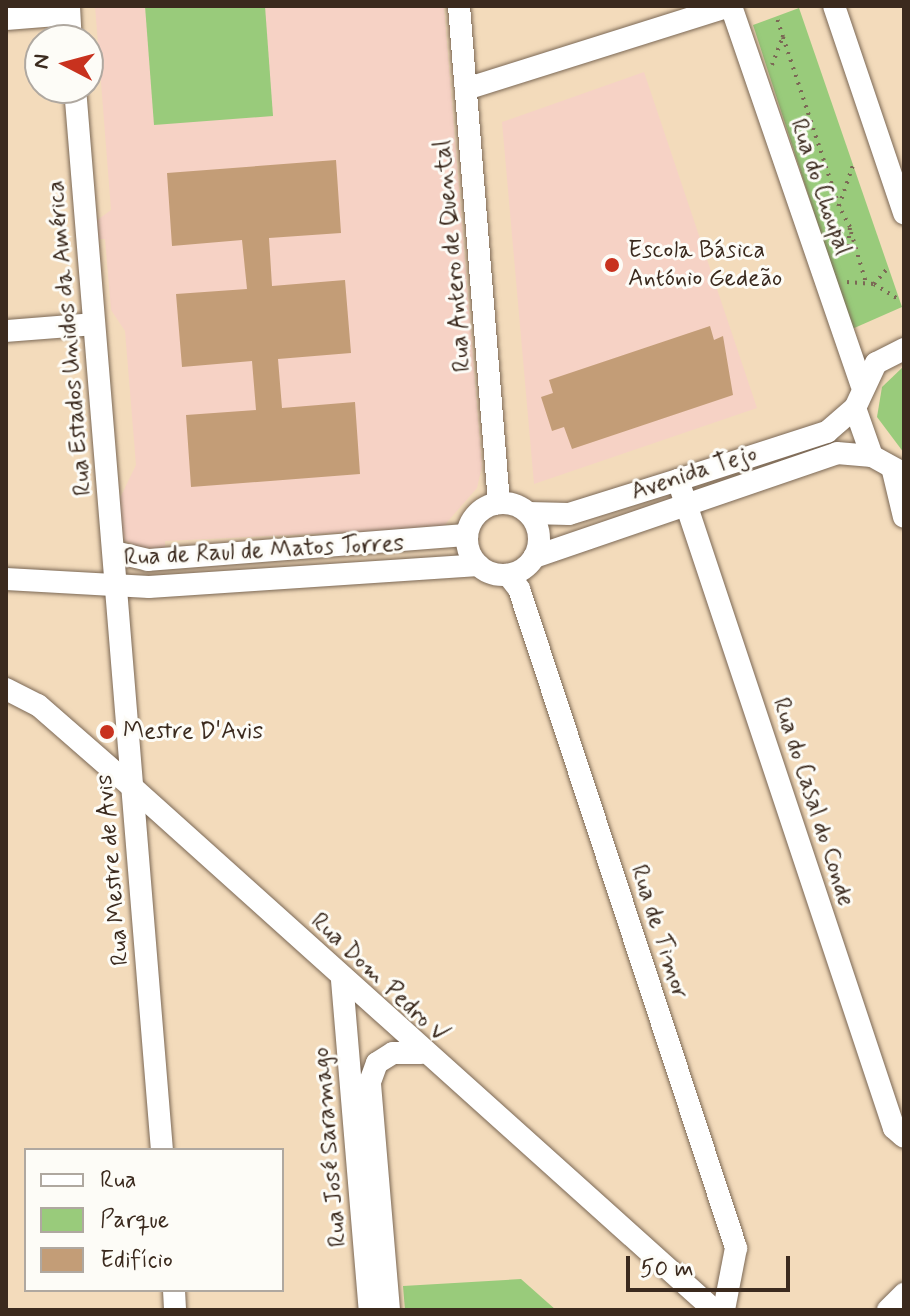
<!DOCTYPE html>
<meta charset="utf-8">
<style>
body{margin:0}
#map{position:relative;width:910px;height:1316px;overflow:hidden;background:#f3dbbb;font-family:Mynerve,sans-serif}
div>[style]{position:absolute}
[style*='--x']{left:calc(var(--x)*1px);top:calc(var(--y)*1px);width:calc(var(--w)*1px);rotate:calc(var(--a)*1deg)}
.built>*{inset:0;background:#f6d2c5}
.green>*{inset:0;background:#99cb7b}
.building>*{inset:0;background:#c39d77}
.path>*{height:4px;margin-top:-2px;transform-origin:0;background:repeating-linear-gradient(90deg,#7b6855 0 2px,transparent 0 8px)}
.roads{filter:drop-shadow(0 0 2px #7b6855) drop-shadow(0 0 2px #7b6855)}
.minor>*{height:22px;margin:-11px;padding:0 11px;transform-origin:11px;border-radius:11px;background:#fff}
.minor>.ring{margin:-11px;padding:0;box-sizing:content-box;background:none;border:22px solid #fff;border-radius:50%}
.dots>*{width:22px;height:22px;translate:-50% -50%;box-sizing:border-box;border:4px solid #fdfcf7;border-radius:50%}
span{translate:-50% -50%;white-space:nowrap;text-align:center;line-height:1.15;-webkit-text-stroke:6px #fdfcf7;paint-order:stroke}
.street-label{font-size:24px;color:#3b2a1e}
.poi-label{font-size:24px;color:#3b2a1e}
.left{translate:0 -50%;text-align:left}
.frame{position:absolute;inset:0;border:8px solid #3b2a1e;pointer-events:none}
.legend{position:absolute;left:24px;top:1148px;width:260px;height:144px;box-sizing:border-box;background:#fdfcf7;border:2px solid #afa8a0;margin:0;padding:10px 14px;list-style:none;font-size:24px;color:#3b2a1e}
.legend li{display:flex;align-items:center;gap:16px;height:40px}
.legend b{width:40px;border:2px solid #afa8a0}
.north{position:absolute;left:24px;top:24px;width:80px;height:80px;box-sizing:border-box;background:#fdfcf7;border:2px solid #afa8a0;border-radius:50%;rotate:276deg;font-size:22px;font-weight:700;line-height:32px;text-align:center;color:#3b2a1e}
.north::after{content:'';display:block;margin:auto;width:28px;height:36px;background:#c8321e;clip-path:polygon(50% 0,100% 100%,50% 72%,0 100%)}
.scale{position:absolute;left:626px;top:1256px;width:164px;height:36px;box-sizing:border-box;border:4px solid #3b2a1e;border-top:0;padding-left:10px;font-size:24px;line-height:28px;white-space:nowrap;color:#3b2a1e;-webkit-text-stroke:6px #fdfcf7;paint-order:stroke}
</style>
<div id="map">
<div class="built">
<div style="clip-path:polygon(95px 6px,444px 6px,482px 466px,477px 488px,442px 528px,165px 541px,165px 550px,147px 551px,124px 540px,118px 502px,136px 465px,125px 331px,111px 310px,105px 239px,97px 239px,96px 221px,111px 210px)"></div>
<div style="clip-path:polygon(644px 72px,757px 408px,534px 484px,502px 122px)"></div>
</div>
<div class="green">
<div style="clip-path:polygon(145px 6px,265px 6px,273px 116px,154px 125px)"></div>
<div style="clip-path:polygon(799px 8px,902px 307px,852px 329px,753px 25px)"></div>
<div style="clip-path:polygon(904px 366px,904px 453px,877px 417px,882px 387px)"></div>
<div style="clip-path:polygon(521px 1279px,556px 1310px,405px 1310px,403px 1286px)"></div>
</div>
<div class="building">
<div style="clip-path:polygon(336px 160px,341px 233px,269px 238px,272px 286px,345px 280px,351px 353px,278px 359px,282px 408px,355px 402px,360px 474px,191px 487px,186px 415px,256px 410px,252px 361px,182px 367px,176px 294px,247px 289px,242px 240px,172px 246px,167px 173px)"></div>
<div style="clip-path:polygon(710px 326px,714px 340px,723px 336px,733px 395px,572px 449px,564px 427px,552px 431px,541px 397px,553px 393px,549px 380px)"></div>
</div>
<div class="path">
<div style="--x:783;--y:37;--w:178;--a:71.7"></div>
<div style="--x:772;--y:65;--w:30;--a:-69"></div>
<div style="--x:783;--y:37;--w:22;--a:-108"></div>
<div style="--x:851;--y:232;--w:53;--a:73.6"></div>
<div style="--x:838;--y:253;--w:12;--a:-35"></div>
<div style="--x:848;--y:246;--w:19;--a:-84"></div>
<div style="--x:850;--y:227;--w:24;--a:-118"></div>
<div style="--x:839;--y:206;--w:43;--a:-71.1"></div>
<div style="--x:847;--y:282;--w:27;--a:4"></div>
<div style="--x:874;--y:284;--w:31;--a:32"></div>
<div style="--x:874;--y:284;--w:21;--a:-49"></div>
</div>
<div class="roads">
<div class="minor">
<div style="--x:69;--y:6;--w:34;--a:87"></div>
<div style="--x:459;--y:6;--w:499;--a:85.4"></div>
<div style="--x:731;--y:6;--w:400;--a:71"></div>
<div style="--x:834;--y:6;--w:219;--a:71.3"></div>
<div style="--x:6;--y:19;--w:63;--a:-4.5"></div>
<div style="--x:75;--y:88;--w:1066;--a:85.32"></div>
<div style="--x:466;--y:89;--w:277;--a:-17.5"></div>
<div style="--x:6;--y:331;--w:88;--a:-4.5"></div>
<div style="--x:904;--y:349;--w:31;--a:153"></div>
<div style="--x:876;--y:363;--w:50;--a:115"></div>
<div style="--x:855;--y:408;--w:51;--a:70.5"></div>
<div style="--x:872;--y:456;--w:37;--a:29"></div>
<div style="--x:893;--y:471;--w:47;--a:76.6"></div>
<div style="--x:678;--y:480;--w:683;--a:71.57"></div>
<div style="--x:894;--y:1128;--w:13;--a:42"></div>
<div class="ring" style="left:467px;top:503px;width:50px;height:50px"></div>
<div style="--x:528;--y:513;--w:41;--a:1.4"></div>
<div style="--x:569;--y:514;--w:114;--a:-17.3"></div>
<div style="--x:678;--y:480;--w:157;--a:-17.9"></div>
<div style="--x:827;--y:432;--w:37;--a:-41"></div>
<div style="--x:114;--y:552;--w:35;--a:13"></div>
<div style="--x:148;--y:560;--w:320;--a:-4.5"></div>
<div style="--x:534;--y:557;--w:320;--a:-18.9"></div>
<div style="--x:837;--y:453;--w:35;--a:5"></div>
<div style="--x:508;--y:575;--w:18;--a:52"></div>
<div style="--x:519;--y:589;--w:694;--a:71.77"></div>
<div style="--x:736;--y:1248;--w:63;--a:101"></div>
<div style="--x:6;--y:579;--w:143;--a:3.2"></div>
<div style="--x:149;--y:587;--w:330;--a:-3.8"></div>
<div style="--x:6;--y:689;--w:36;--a:27"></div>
<div style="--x:38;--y:705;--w:125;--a:41.1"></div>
<div style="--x:132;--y:787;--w:782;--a:41.94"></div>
<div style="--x:342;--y:980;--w:331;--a:85.2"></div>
<div style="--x:174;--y:1290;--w:20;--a:87"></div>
<div style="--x:389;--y:1310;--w:229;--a:-94.8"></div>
<div style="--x:370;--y:1082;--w:20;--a:-70"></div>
<div style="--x:377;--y:1063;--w:19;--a:-32"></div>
<div style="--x:393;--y:1053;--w:28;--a:0"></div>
<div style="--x:888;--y:1310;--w:23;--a:-45"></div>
</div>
</div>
<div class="dots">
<div style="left:612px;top:265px;background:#c8321e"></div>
<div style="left:107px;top:732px;background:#c8321e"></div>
</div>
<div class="street-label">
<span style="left:820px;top:187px;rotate:71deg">Rua do Choupal</span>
<span style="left:453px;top:256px;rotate:-95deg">Rua Antero de Quental</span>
<span style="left:70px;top:338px;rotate:-95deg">Rua Estados Unidos da América</span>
<span style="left:694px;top:473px;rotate:-18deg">Avenida Tejo</span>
<span style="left:264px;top:551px;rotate:-3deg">Rua de Raul de Matos Torres</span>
<span style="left:813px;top:802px;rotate:72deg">Rua do Casal do Conde</span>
<span style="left:113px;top:870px;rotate:-95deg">Rua Mestre de Avis</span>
<span style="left:659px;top:932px;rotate:72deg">Rua de Timor</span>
<span style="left:379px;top:978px;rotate:43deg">Rua Dom Pedro V</span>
<span style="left:330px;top:1147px;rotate:-95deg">Rua José Saramago</span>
</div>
<div class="poi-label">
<span class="left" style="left:628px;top:265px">Escola Básica<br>António Gedeão</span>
<span class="left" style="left:123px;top:732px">Mestre D'Avis</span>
</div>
<div class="frame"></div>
<ul class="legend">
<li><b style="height:10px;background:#fff"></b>Rua</li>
<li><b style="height:22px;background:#99cb7b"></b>Parque</li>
<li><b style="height:22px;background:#c39d77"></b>Edifício</li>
</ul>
<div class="north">N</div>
<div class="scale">50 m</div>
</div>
